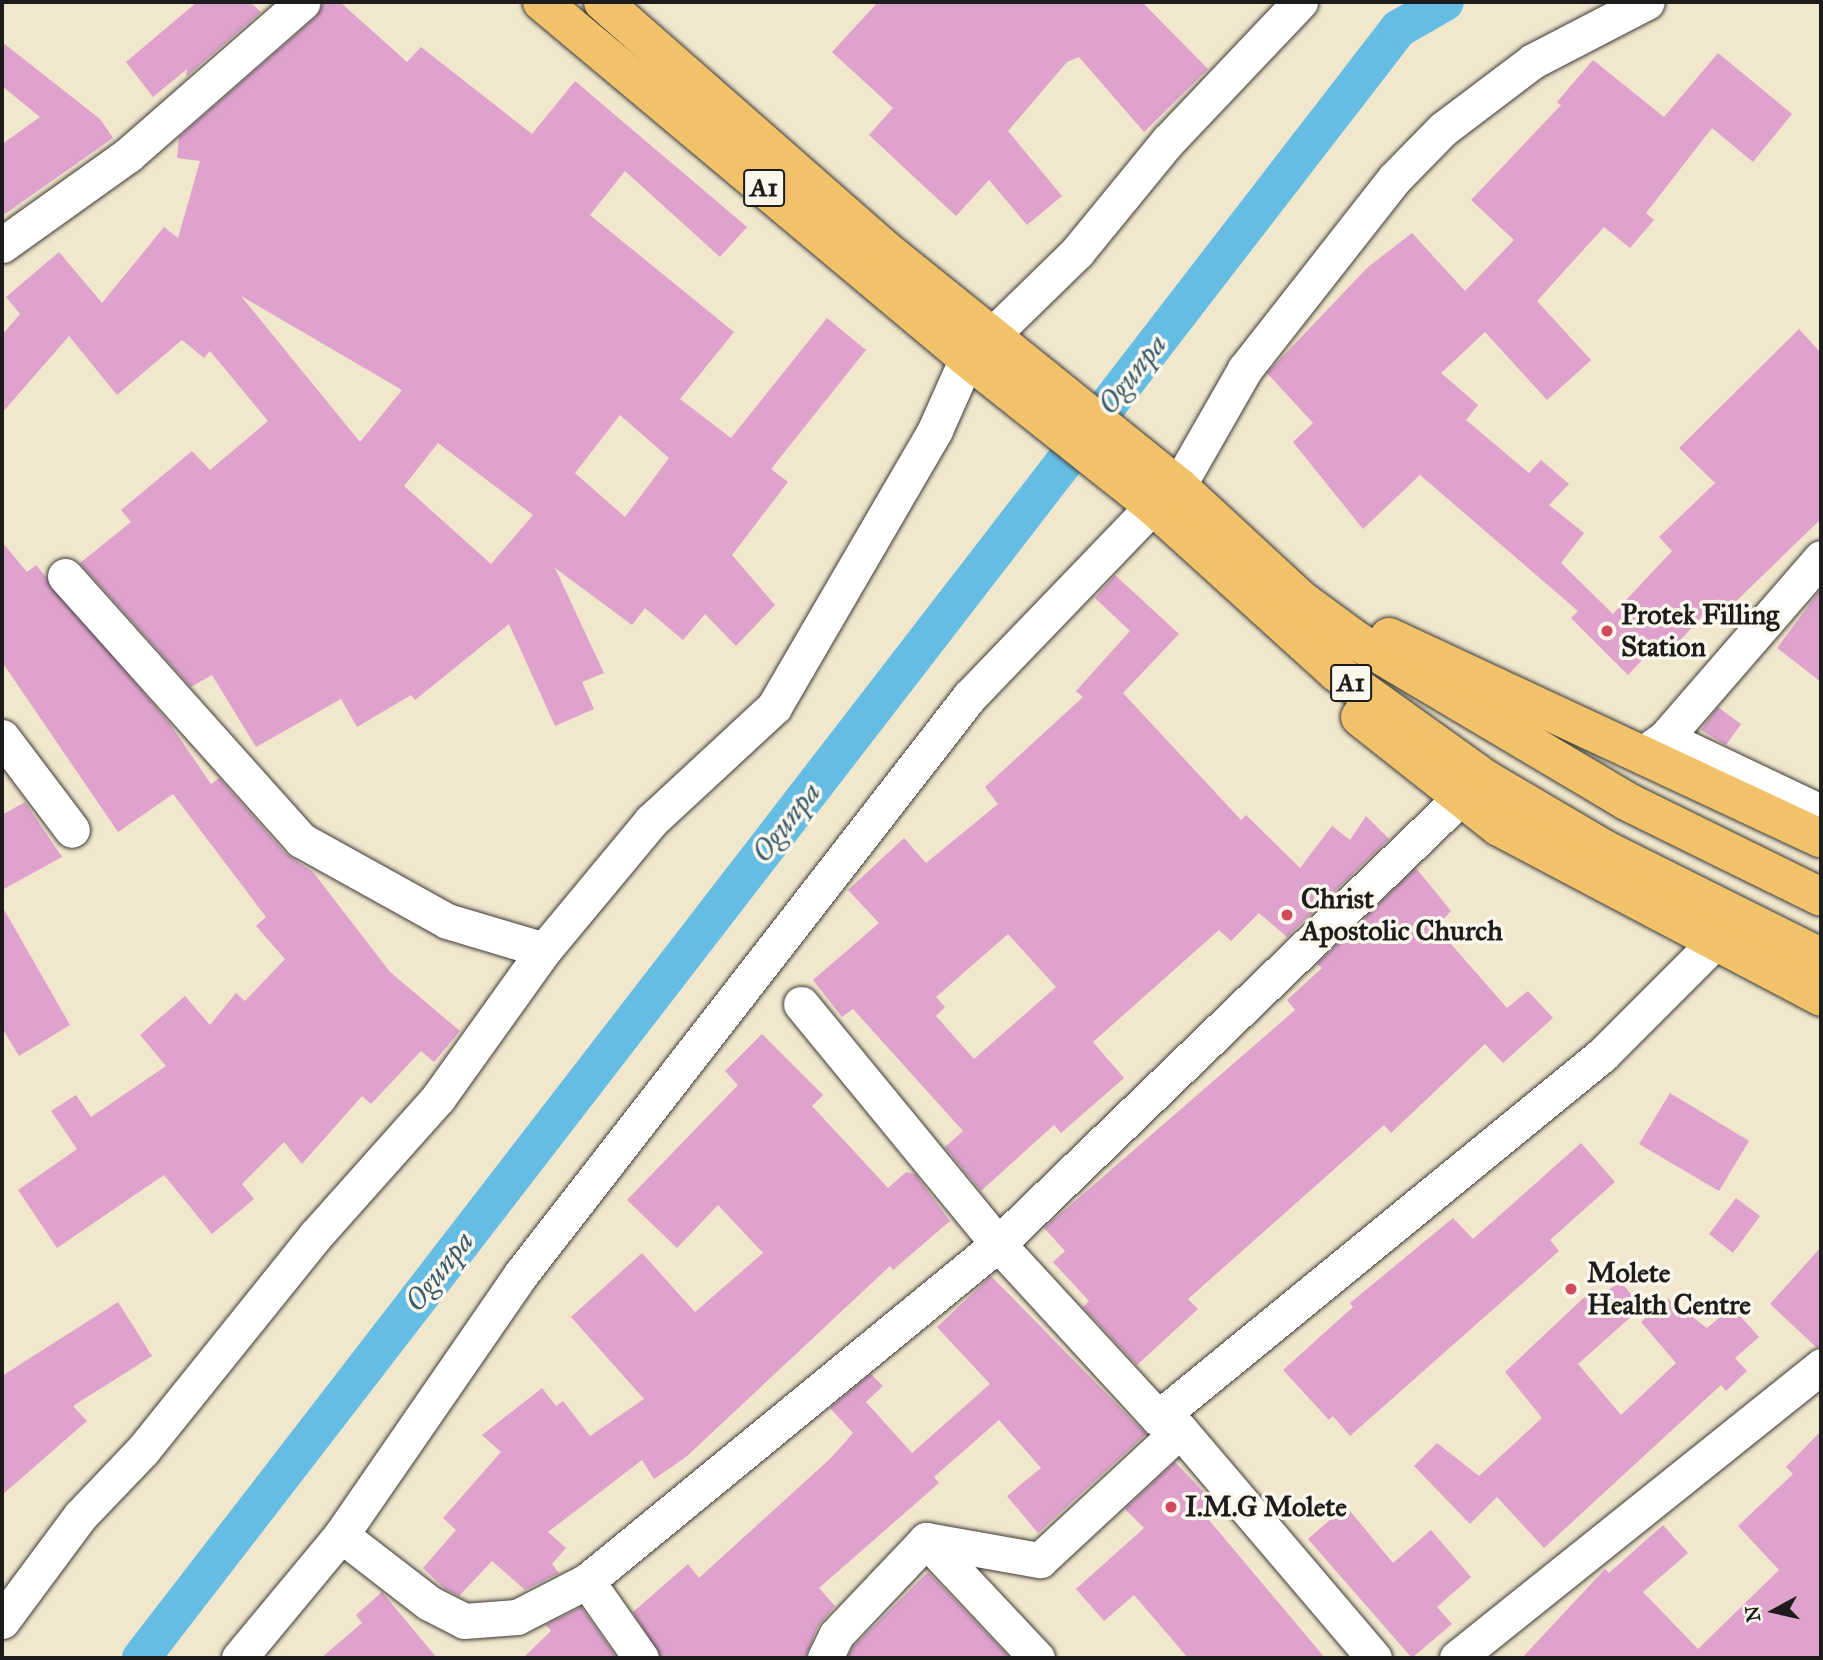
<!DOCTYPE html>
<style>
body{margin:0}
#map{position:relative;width:1823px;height:1660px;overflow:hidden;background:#f1e7cd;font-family:"IM FELL Great Primer",serif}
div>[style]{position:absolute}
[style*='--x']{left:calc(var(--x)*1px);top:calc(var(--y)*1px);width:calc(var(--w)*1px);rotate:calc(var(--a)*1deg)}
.canal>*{height:38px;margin:-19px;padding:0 19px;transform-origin:19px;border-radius:19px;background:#66bde3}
.building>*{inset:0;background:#dfa2cd}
.roads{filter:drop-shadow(0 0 2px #3c3a37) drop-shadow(0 0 2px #3c3a37)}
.minor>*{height:35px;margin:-17.5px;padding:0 17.5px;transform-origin:17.5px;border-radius:17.5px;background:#fff}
.trunk>*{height:38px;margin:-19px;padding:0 19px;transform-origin:19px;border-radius:19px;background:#f2c26a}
.dots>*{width:19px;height:19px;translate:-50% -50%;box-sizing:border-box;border:4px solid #fbf7ec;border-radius:50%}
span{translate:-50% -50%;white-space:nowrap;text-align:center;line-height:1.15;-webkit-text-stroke:7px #fbf7ec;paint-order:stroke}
.shield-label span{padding:2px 5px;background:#fbf7ec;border:2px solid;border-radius:5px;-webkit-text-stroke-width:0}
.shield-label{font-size:26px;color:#1c1c1c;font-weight:700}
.poi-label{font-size:28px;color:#1c1c1c;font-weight:700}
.left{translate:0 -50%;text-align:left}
.water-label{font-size:30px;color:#3a5c6c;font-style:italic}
.frame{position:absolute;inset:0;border:4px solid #1c1c1c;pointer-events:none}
.north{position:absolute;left:1739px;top:1576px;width:70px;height:70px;-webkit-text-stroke:5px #fbf7ec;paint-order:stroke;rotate:262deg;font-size:19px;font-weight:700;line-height:28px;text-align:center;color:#1c1c1c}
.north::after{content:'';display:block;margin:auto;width:24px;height:32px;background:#1c1c1c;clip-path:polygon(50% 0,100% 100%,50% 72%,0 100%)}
</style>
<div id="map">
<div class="canal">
<div style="--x:141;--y:1658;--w:2058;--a:-52.34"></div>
<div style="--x:1398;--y:29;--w:54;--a:-29.9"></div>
</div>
<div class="building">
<div style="clip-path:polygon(197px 2px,250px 2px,261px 12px,186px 77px,187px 69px,153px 97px,126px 62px)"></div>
<div style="clip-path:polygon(evenodd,323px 2px,340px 2px,407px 62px,421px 47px,532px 134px,575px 81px,747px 227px,720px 257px,625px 171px,590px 215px,734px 332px,680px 399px,731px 438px,827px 318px,866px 350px,771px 469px,788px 482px,732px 555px,775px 605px,736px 646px,705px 614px,683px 640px,645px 608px,632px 625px,555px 568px,604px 673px,582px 682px,594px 709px,555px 726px,509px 624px,415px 700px,411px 695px,357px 727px,341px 699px,256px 747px,212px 675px,191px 687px,80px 563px,131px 522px,121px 510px,192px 451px,210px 470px,268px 421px,210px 351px,204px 358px,182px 340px,117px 395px,69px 336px,2px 413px,2px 335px,20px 314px,6px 297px,59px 252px,102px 303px,164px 227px,178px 238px,200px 161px,177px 158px,179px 137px,316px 17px,323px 2px,241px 296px,402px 390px,360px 442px,241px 296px,323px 2px,620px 415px,669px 458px,625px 517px,575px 473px,620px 415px,323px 2px,438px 443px,533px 515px,491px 564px,404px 486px,438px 443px)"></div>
<div style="clip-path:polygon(878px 2px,1142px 2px,1208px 69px,1144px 132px,1079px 57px,1067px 62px,1008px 131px,1062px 196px,1027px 225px,989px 180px,956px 216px,869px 135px,893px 108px,832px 52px)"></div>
<div style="clip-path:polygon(2px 42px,100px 119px,113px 138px,2px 216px,2px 144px,40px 117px,2px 86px)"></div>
<div style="clip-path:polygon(1718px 53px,1792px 114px,1753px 162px,1712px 128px,1646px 213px,1654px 220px,1630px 248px,1604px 227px,1537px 301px,1591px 360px,1547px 400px,1485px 332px,1441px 373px,1478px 405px,1466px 420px,1529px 473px,1541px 460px,1569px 484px,1549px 505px,1584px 533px,1561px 563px,1613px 614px,1672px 551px,1659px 537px,1715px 483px,1679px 448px,1799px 329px,1821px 353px,1821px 519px,1728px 609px,1718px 599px,1676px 645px,1666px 635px,1628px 675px,1571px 618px,1578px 611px,1420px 475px,1363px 529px,1293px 442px,1313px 423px,1267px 373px,1368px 267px,1412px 233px,1465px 291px,1514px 240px,1471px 200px,1561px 105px,1557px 102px,1593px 60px,1664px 117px)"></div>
<div style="clip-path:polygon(2px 542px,27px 572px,36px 565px,170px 724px,211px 784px,219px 778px,286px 854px,313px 872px,390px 972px,460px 1031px,434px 1062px,421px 1051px,371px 1104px,362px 1096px,302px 1164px,284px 1142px,242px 1184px,254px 1199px,212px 1234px,164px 1175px,57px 1248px,18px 1190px,77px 1149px,51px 1111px,76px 1095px,91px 1117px,166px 1066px,140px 1035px,185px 996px,210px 1025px,236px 993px,245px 1001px,285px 959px,256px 926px,266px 917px,173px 794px,118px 832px,2px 662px)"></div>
<div style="clip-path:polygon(evenodd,1115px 575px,1179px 634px,1123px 693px,1241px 820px,1246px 815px,1300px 868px,1332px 826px,1350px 840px,1366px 816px,1389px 839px,1287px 937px,1259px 913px,1231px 941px,1219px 930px,1093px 1042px,1124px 1078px,1061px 1133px,1054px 1125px,981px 1191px,945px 1147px,963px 1131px,853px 1009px,842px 1017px,813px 980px,879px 923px,848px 890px,904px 838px,926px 863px,998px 804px,985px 787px,1083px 697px,1076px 691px,1130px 631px,1095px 598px,1115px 575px,1008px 934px,1056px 987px,974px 1059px,936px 1016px,945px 1007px,936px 997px,1008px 934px)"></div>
<div style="clip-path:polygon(1821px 589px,1821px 682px,1777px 648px)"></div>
<div style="clip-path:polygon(1718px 707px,1741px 724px,1726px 745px,1701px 730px)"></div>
<div style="clip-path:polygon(25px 802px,62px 857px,2px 890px,2px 815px)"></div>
<div style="clip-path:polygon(1416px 868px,1451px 911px,1436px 927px,1507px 1008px,1528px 991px,1553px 1018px,1503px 1063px,1485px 1044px,1391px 1133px,1384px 1125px,1188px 1299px,1198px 1309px,1137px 1365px,1083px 1307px,1089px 1301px,1053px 1262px,1065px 1251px,1044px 1228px,1295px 1010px,1287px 1000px,1322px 968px,1317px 964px)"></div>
<div style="clip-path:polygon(2px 906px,70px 1025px,19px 1056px,2px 1028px)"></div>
<div style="clip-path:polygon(762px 1034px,823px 1095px,812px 1106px,888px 1188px,906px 1172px,915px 1174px,950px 1221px,893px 1270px,890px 1266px,686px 1457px,654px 1479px,642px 1460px,548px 1532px,566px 1548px,552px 1564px,559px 1573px,525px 1590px,492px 1561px,459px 1596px,445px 1589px,423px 1568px,456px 1530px,443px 1518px,501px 1452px,482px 1435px,542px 1388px,556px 1406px,563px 1401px,590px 1436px,644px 1399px,571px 1317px,642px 1253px,695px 1312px,763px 1253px,718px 1205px,677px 1248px,627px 1200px,738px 1085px,725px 1071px)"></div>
<div style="clip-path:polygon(1670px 1093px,1749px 1141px,1719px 1191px,1639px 1144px)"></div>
<div style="clip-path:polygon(1581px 1143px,1615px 1182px,1550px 1240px,1559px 1251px,1350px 1436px,1333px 1416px,1329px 1420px,1283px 1370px,1353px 1307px,1350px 1303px,1453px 1218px,1473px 1239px)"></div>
<div style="clip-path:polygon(1736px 1198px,1760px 1216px,1733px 1253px,1709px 1234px)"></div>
<div style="clip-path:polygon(1821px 1247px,1821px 1346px,1816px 1347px,1770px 1304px)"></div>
<div style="clip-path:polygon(991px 1276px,1146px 1434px,1038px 1533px,1007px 1496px,1041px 1468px,999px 1420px,934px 1477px,939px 1483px,819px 1588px,835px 1606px,818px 1626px,805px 1658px,661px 1658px,633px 1612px,688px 1564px,699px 1578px,832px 1457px,853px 1433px,830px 1408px,871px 1374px,883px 1386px,866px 1402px,912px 1453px,990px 1384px,937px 1327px)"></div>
<div style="clip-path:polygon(1620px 1281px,1642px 1307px,1578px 1364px,1621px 1415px,1676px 1363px,1641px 1322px,1667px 1298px,1707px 1328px,1732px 1307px,1759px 1337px,1735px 1358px,1747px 1371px,1726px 1391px,1721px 1385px,1544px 1548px,1497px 1497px,1470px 1524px,1414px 1466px,1437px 1443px,1479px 1476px,1542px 1418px,1505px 1372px,1593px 1289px,1600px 1297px)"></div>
<div style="clip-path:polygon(118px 1302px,152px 1356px,73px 1406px,87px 1421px,2px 1495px,2px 1376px)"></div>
<div style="clip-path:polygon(1821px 1431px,1821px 1658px,1522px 1658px,1605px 1569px,1609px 1573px,1663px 1525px,1688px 1553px,1643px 1592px,1698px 1649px,1779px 1570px,1738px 1526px,1793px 1474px,1786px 1467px)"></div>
<div style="clip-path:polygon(1175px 1462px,1220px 1509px,1209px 1520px,1325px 1658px,1188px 1658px,1134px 1595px,1104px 1621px,1076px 1589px,1144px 1528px,1125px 1509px)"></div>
<div style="clip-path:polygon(1346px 1506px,1393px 1563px,1431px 1530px,1471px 1577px,1437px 1607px,1452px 1624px,1412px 1658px,1308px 1539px)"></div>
<div style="clip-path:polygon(928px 1572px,1010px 1658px,847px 1658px,853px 1647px)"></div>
<div style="clip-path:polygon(382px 1592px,437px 1658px,321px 1658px,362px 1623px,356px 1615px)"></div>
<div style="clip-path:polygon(581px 1607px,617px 1658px,523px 1658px,551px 1631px,546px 1625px)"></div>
</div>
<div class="roads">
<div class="minor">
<div style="--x:2;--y:245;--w:155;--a:-35.5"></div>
<div style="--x:128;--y:155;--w:232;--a:-41.2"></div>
<div style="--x:992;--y:335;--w:119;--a:-44.3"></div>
<div style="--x:1077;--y:252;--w:144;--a:-50.7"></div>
<div style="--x:1168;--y:141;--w:192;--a:-46.5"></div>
<div style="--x:1178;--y:486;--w:135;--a:-60.2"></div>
<div style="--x:1245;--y:369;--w:241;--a:-51.9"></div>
<div style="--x:1394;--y:179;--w:70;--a:-45.6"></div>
<div style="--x:1443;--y:129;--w:113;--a:-37.1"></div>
<div style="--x:1533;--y:61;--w:128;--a:-27.4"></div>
<div style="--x:65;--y:576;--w:354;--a:48.2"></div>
<div style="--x:301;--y:840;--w:167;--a:29"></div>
<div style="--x:447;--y:921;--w:101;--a:16.6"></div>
<div style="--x:2;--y:737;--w:116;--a:53"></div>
<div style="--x:1665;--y:738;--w:173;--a:25.4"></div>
<div style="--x:1645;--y:752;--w:24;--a:-35"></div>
<div style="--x:1665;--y:738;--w:238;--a:-49.1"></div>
<div style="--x:801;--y:1004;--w:310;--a:50.6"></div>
<div style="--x:998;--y:1244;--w:236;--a:47.4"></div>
<div style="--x:1158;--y:1418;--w:25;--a:29"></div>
<div style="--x:1180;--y:1430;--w:299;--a:49.6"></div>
<div style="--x:1158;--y:1418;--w:574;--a:-39.27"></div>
<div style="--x:1602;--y:1055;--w:160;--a:-45"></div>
<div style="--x:341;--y:1535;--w:111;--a:37.7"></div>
<div style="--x:429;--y:1603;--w:39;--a:27"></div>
<div style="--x:464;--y:1621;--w:53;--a:-4.3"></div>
<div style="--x:517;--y:1617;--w:79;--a:-27.2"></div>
<div style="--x:587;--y:1581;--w:531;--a:-39.35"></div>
<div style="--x:998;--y:1244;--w:639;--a:-43.99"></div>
<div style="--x:926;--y:1540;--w:162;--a:46.8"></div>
<div style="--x:587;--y:1581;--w:94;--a:55"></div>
<div style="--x:2;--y:1621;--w:131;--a:-53.4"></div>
<div style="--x:80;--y:1516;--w:91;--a:-46.3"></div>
<div style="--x:143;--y:1450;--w:275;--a:-51.2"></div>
<div style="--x:315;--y:1236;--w:185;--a:-48.3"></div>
<div style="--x:438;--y:1098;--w:182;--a:-54.4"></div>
<div style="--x:544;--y:950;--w:168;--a:-50.3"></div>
<div style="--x:651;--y:821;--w:168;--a:-42.8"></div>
<div style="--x:774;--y:707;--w:320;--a:-59.8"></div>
<div style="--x:935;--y:430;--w:79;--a:-66"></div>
<div style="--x:239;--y:1658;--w:160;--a:-50.3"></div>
<div style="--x:341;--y:1535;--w:317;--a:-55.4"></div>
<div style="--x:521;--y:1274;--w:731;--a:-52.17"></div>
<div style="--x:969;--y:697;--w:265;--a:-46.1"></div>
<div style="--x:825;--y:1658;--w:25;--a:-64"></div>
<div style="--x:836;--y:1635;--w:131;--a:-46.5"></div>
<div style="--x:926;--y:1540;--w:116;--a:10"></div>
<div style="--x:1040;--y:1560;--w:191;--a:-42.9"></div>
<div style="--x:1457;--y:1658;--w:467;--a:-38.7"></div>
</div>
<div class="trunk">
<div style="--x:542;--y:2;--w:554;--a:39.95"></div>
<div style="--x:967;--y:358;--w:238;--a:38.5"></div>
<div style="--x:1153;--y:506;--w:247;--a:42.2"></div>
<div style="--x:1336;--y:672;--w:186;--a:35.6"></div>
<div style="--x:1487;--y:780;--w:136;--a:30.5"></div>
<div style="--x:1604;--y:849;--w:242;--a:26.5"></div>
<div style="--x:603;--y:2;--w:374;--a:41.3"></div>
<div style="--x:884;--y:249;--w:378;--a:38.9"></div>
<div style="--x:1178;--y:486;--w:166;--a:42.8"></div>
<div style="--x:1300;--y:599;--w:71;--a:36.4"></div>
<div style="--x:1357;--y:641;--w:313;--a:30.7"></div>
<div style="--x:1626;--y:801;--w:217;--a:26.2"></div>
<div style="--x:1389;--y:637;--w:476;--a:25"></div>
<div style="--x:1360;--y:717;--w:177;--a:38.4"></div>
<div style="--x:1499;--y:827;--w:364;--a:27.8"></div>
</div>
</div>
<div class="dots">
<div style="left:1607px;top:631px;background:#d1495b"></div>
<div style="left:1287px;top:915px;background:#d1495b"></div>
<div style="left:1571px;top:1289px;background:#d1495b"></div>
<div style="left:1171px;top:1507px;background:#d1495b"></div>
</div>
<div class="shield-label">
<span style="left:764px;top:188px">A1</span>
<span style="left:1351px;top:683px">A1</span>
</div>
<div class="poi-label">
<span class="left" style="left:1621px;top:631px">Protek Filling<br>Station</span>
<span class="left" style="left:1301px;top:915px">Christ<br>Apostolic Church</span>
<span class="left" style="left:1587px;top:1289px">Molete<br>Health Centre</span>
<span class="left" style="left:1185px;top:1507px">I.M.G Molete</span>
</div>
<div class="water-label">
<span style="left:1132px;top:374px;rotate:-52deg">Ogunpa</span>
<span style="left:786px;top:822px;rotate:-52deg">Ogunpa</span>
<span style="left:439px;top:1271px;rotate:-52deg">Ogunpa</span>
</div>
<div class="frame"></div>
<div class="north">N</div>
</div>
